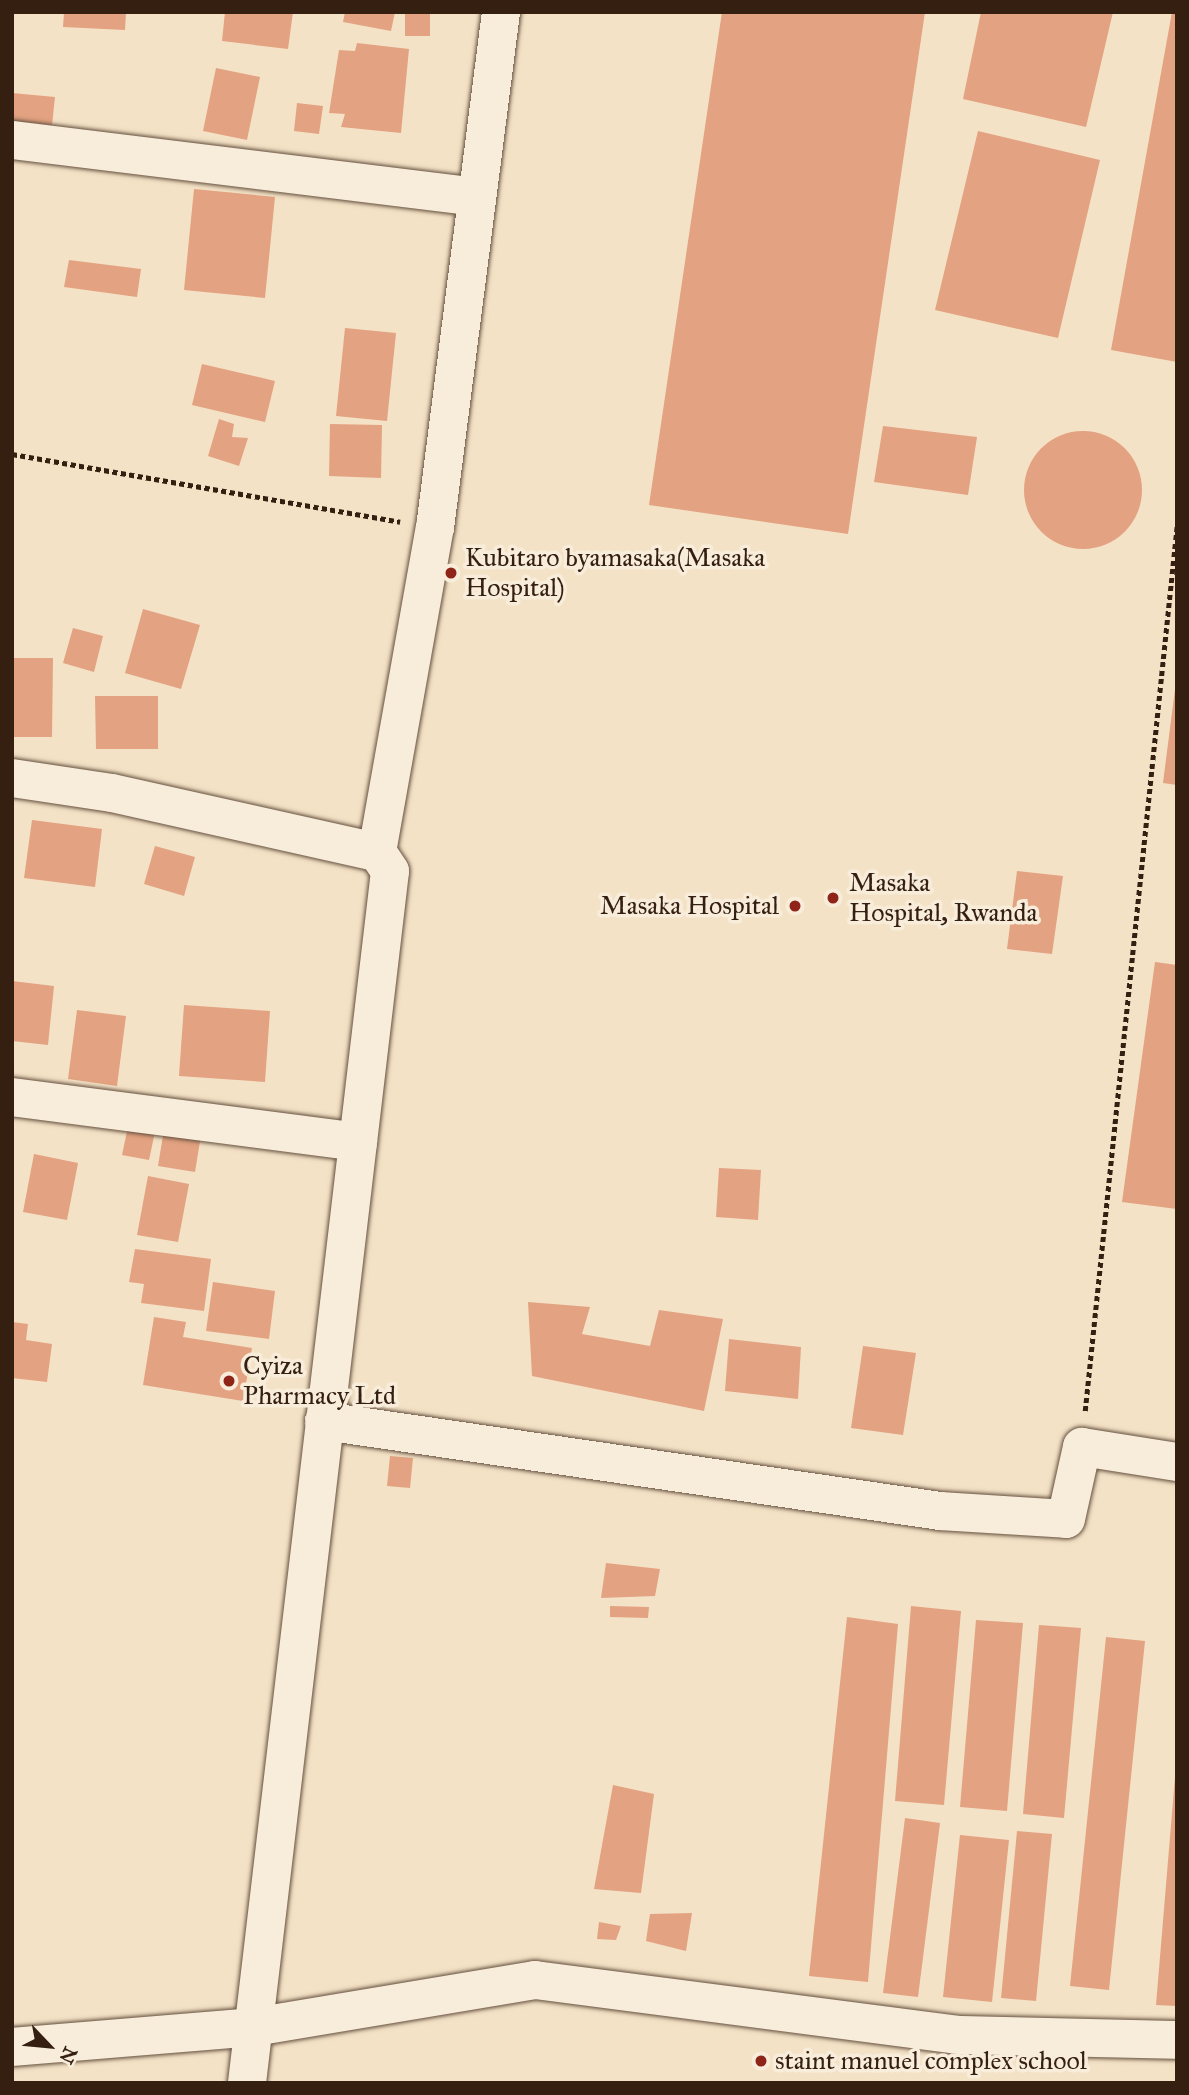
<!DOCTYPE html>
<style>
body{margin:0}
#map{position:relative;width:1189px;height:2095px;overflow:hidden;background:#f4e2c6;font-family:"IM FELL Great Primer",serif}
div>[style]{position:absolute}
[style*='--x']{left:calc(var(--x)*1px);top:calc(var(--y)*1px);width:calc(var(--w)*1px);rotate:calc(var(--a)*1deg)}
.building>*{inset:0;background:#e3a281}
.round{border-radius:50%}
.path>*{height:4.5px;margin-top:-2.25px;transform-origin:0;background:repeating-linear-gradient(90deg,#341f11 0 5px,transparent 0 8.5px)}
.roads{filter:drop-shadow(0 0 2px #64503e) drop-shadow(0 0 2px #64503e)}
.minor>*{height:38px;margin:-19px;padding:0 19px;transform-origin:19px;border-radius:19px;background:#f8ecda}
.dots>*{width:19px;height:19px;translate:-50% -50%;box-sizing:border-box;border:4px solid #f8ecda;border-radius:50%}
span{translate:-50% -50%;white-space:nowrap;text-align:center;line-height:1.15;-webkit-text-stroke:7px #f8ecda;paint-order:stroke}
.poi-label{font-size:26px;color:#341f11}
.left{translate:0 -50%;text-align:left}
.right{translate:-100% -50%;text-align:right}
.frame{position:absolute;inset:0;border:14px solid #341f11;pointer-events:none}
.north{position:absolute;left:14px;top:2011px;width:70px;height:70px;-webkit-text-stroke:5px #f8ecda;paint-order:stroke;rotate:116deg;font-size:19px;font-weight:700;line-height:28px;text-align:center;color:#341f11}
.north::after{content:'';display:block;margin:auto;width:24px;height:32px;background:#341f11;clip-path:polygon(50% 0,100% 100%,50% 72%,0 100%)}
</style>
<div id="map">
<div class="building">
<div style="clip-path:polygon(64px 12px,126px 12px,125px 30px,63px 27px)"></div>
<div style="clip-path:polygon(225px 12px,293px 12px,288px 49px,222px 41px)"></div>
<div style="clip-path:polygon(345px 12px,395px 12px,391px 31px,343px 22px)"></div>
<div style="clip-path:polygon(405px 12px,430px 12px,430px 36px,405px 36px)"></div>
<div style="clip-path:polygon(722px 12px,925px 12px,848px 534px,649px 505px)"></div>
<div style="clip-path:polygon(981px 12px,1113px 12px,1086px 127px,963px 99px)"></div>
<div style="clip-path:polygon(1172px 12px,1177px 12px,1177px 362px,1111px 350px)"></div>
<div style="clip-path:polygon(357px 43px,409px 49px,401px 133px,341px 127px,345px 114px,329px 113px,339px 50px,355px 51px)"></div>
<div style="clip-path:polygon(216px 68px,260px 77px,247px 140px,203px 131px)"></div>
<div style="clip-path:polygon(12px 93px,55px 97px,52px 125px,12px 121px)"></div>
<div style="clip-path:polygon(297px 103px,323px 106px,319px 134px,294px 131px)"></div>
<div style="clip-path:polygon(978px 131px,1100px 160px,1058px 338px,935px 310px)"></div>
<div style="clip-path:polygon(194px 189px,275px 197px,265px 298px,184px 290px)"></div>
<div style="clip-path:polygon(69px 260px,141px 269px,137px 297px,64px 287px)"></div>
<div style="clip-path:polygon(345px 328px,396px 333px,387px 421px,336px 416px)"></div>
<div style="clip-path:polygon(202px 364px,275px 381px,265px 422px,192px 405px)"></div>
<div style="clip-path:polygon(219px 419px,234px 424px,232px 437px,248px 438px,239px 466px,208px 456px)"></div>
<div style="clip-path:polygon(330px 424px,382px 425px,381px 478px,329px 476px)"></div>
<div style="clip-path:polygon(883px 426px,977px 437px,968px 495px,874px 482px)"></div>
<div class="round" style="left:1024px;top:431px;width:118px;height:118px"></div>
<div style="clip-path:polygon(143px 609px,200px 625px,181px 689px,125px 673px)"></div>
<div style="clip-path:polygon(73px 628px,103px 636px,94px 672px,63px 663px)"></div>
<div style="clip-path:polygon(12px 658px,53px 658px,52px 737px,12px 737px)"></div>
<div style="clip-path:polygon(1175px 689px,1177px 689px,1177px 785px,1163px 783px)"></div>
<div style="clip-path:polygon(95px 696px,158px 696px,158px 749px,96px 749px)"></div>
<div style="clip-path:polygon(32px 820px,102px 829px,95px 887px,24px 878px)"></div>
<div style="clip-path:polygon(155px 846px,195px 857px,184px 896px,144px 884px)"></div>
<div style="clip-path:polygon(1017px 871px,1063px 876px,1052px 954px,1007px 949px)"></div>
<div style="clip-path:polygon(1155px 962px,1177px 965px,1177px 1209px,1122px 1202px)"></div>
<div style="clip-path:polygon(12px 981px,54px 986px,48px 1045px,12px 1041px)"></div>
<div style="clip-path:polygon(184px 1005px,270px 1011px,265px 1082px,179px 1076px)"></div>
<div style="clip-path:polygon(77px 1010px,126px 1016px,117px 1086px,68px 1079px)"></div>
<div style="clip-path:polygon(129px 1122px,156px 1127px,149px 1160px,122px 1155px)"></div>
<div style="clip-path:polygon(165px 1123px,202px 1129px,195px 1172px,158px 1166px)"></div>
<div style="clip-path:polygon(34px 1154px,78px 1163px,67px 1220px,23px 1212px)"></div>
<div style="clip-path:polygon(719px 1168px,761px 1170px,758px 1220px,716px 1217px)"></div>
<div style="clip-path:polygon(148px 1176px,189px 1184px,178px 1242px,137px 1235px)"></div>
<div style="clip-path:polygon(135px 1249px,211px 1259px,204px 1311px,141px 1303px,144px 1284px,129px 1282px)"></div>
<div style="clip-path:polygon(213px 1282px,275px 1291px,269px 1339px,206px 1331px)"></div>
<div style="clip-path:polygon(528px 1302px,590px 1307px,582px 1334px,650px 1346px,659px 1310px,723px 1319px,704px 1411px,532px 1376px)"></div>
<div style="clip-path:polygon(154px 1317px,186px 1322px,183px 1337px,252px 1348px,243px 1401px,143px 1385px)"></div>
<div style="clip-path:polygon(12px 1322px,28px 1324px,26px 1340px,52px 1344px,47px 1382px,12px 1378px)"></div>
<div style="clip-path:polygon(729px 1339px,801px 1347px,798px 1399px,725px 1391px)"></div>
<div style="clip-path:polygon(863px 1346px,916px 1353px,903px 1435px,851px 1428px)"></div>
<div style="clip-path:polygon(390px 1456px,413px 1458px,410px 1488px,387px 1486px)"></div>
<div style="clip-path:polygon(606px 1563px,660px 1569px,655px 1596px,601px 1598px)"></div>
<div style="clip-path:polygon(610px 1606px,649px 1607px,648px 1618px,610px 1617px)"></div>
<div style="clip-path:polygon(911px 1606px,961px 1611px,944px 1805px,895px 1801px)"></div>
<div style="clip-path:polygon(847px 1617px,898px 1624px,868px 1982px,809px 1976px)"></div>
<div style="clip-path:polygon(976px 1620px,1023px 1623px,1007px 1811px,960px 1807px)"></div>
<div style="clip-path:polygon(1039px 1625px,1081px 1628px,1064px 1818px,1023px 1814px)"></div>
<div style="clip-path:polygon(1106px 1637px,1145px 1641px,1109px 1990px,1070px 1986px)"></div>
<div style="clip-path:polygon(1175px 1777px,1177px 1777px,1177px 2006px,1156px 2005px)"></div>
<div style="clip-path:polygon(613px 1785px,654px 1794px,641px 1893px,594px 1889px)"></div>
<div style="clip-path:polygon(905px 1818px,940px 1823px,918px 1997px,883px 1993px)"></div>
<div style="clip-path:polygon(1017px 1831px,1052px 1834px,1036px 2001px,1001px 1998px)"></div>
<div style="clip-path:polygon(960px 1835px,1009px 1840px,992px 2002px,943px 1997px)"></div>
<div style="clip-path:polygon(692px 1913px,686px 1951px,646px 1941px,650px 1914px)"></div>
<div style="clip-path:polygon(599px 1922px,621px 1926px,616px 1940px,597px 1939px)"></div>
</div>
<div class="path">
<div style="--x:12;--y:454;--w:394;--a:9.9"></div>
<div style="--x:1085;--y:1411;--w:890;--a:-84.07"></div>
</div>
<div class="roads">
<div class="minor">
<div style="--x:12;--y:140;--w:467;--a:7"></div>
<div style="--x:12;--y:778;--w:101;--a:8.5"></div>
<div style="--x:112;--y:793;--w:271;--a:12.6"></div>
<div style="--x:12;--y:1097;--w:349;--a:7.4"></div>
<div style="--x:324;--y:1421;--w:623;--a:8.31"></div>
<div style="--x:940;--y:1511;--w:126;--a:3.6"></div>
<div style="--x:1066;--y:1519;--w:74;--a:-77.5"></div>
<div style="--x:1082;--y:1447;--w:96;--a:9"></div>
<div style="--x:12;--y:2047;--w:243;--a:-4.7"></div>
<div style="--x:254;--y:2027;--w:285;--a:-9.5"></div>
<div style="--x:535;--y:1980;--w:428;--a:7.4"></div>
<div style="--x:959;--y:2035;--w:218;--a:1.3"></div>
<div style="--x:247;--y:2083;--w:1220;--a:-83.27"></div>
<div style="--x:390;--y:871;--w:23;--a:-124"></div>
<div style="--x:377;--y:852;--w:329;--a:-79.9"></div>
<div style="--x:435;--y:528;--w:520;--a:-82.71"></div>
</div>
</div>
<div class="dots">
<div style="left:451px;top:573px;background:#8f2418"></div>
<div style="left:833px;top:898px;background:#8f2418"></div>
<div style="left:795px;top:906px;background:#8f2418"></div>
<div style="left:229px;top:1381px;background:#8f2418"></div>
<div style="left:761px;top:2061px;background:#8f2418"></div>
</div>
<div class="poi-label">
<span class="left" style="left:465px;top:573px">Kubitaro byamasaka(Masaka<br>Hospital)</span>
<span class="left" style="left:849px;top:898px">Masaka<br>Hospital, Rwanda</span>
<span class="right" style="left:779px;top:906px">Masaka Hospital</span>
<span class="left" style="left:243px;top:1381px">Cyiza<br>Pharmacy Ltd</span>
<span class="left" style="left:775px;top:2061px">staint manuel complex school</span>
</div>
<div class="frame"></div>
<div class="north">N</div>
</div>
